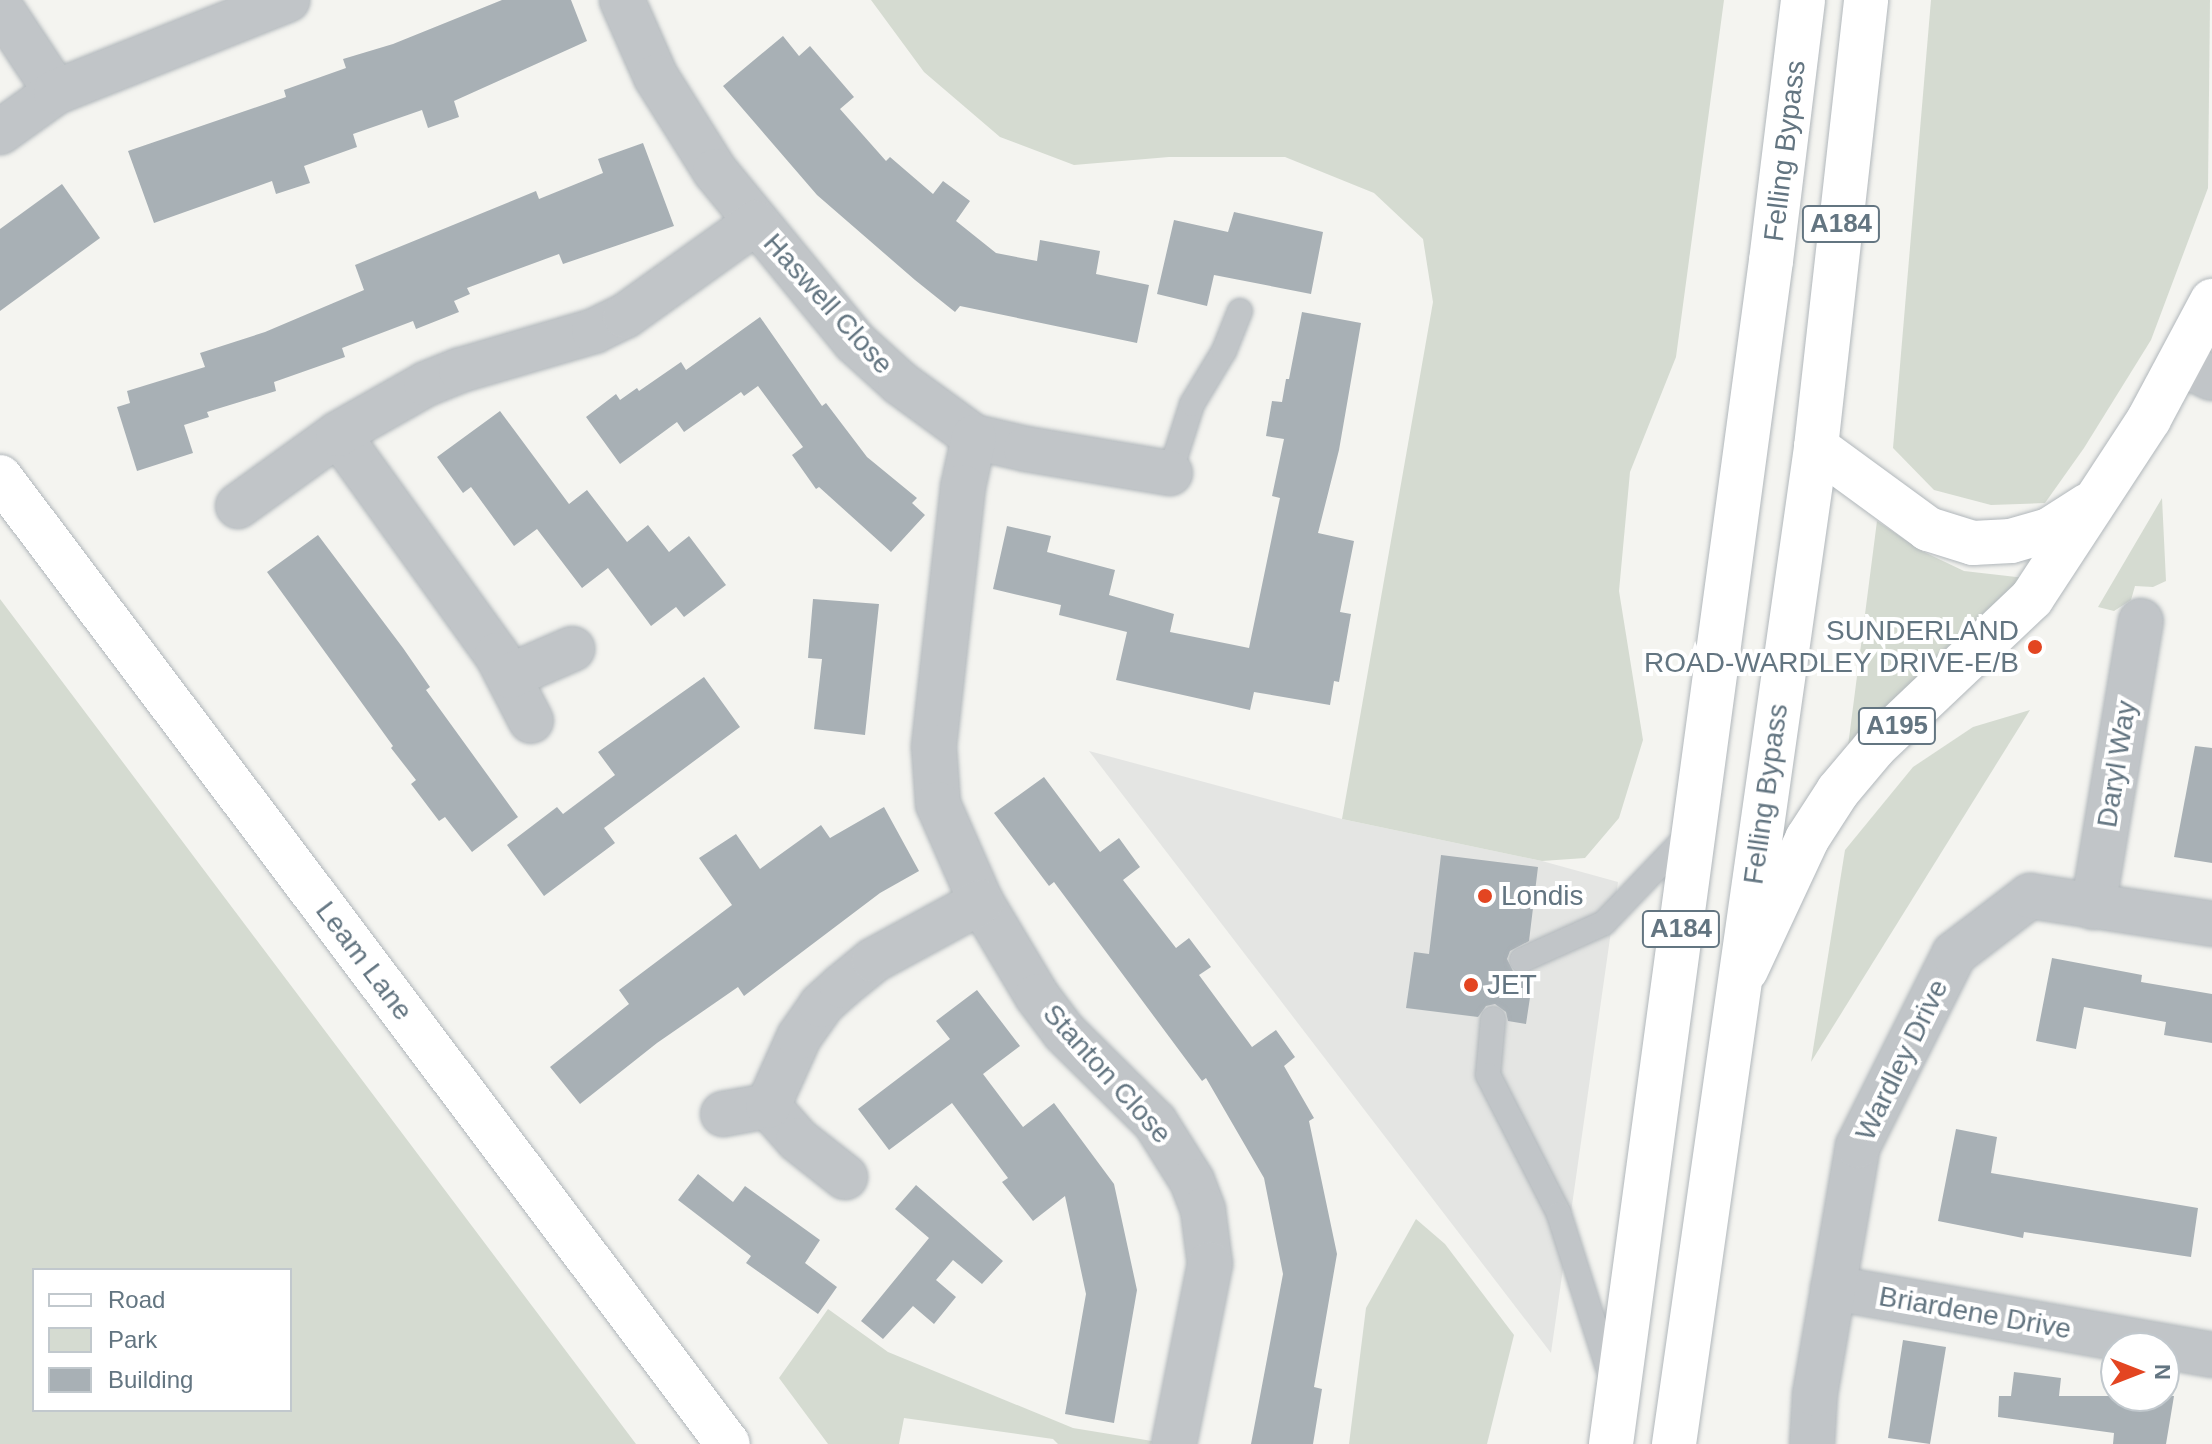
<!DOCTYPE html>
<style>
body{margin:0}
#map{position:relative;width:2212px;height:1444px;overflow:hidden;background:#f4f4f0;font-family:Helvetica,sans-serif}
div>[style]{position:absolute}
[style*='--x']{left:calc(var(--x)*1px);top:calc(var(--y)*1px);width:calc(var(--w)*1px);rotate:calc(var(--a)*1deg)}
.built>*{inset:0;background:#e4e5e3}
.green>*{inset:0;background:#d5dbd1}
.building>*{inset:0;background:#a8b0b5}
.roads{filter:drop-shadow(0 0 2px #b1b7bb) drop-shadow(0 0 2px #b1b7bb)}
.lane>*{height:24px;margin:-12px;padding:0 12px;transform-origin:12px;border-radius:12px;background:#c1c5c8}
.street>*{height:44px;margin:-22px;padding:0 22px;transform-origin:22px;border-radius:22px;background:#c1c5c8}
.secondary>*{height:44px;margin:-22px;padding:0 22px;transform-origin:22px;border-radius:22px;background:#fff}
.primary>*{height:44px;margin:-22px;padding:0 22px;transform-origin:22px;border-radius:22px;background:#fff}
.highway>*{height:44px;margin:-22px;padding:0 22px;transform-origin:22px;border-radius:22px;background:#fff}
.dots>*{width:22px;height:22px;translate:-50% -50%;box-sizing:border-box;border:4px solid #fff;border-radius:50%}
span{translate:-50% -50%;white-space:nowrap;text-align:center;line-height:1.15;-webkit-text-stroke:8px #fff;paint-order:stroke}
.shield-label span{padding:2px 6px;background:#fff;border:2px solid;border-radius:6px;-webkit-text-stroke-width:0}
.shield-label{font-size:26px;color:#637581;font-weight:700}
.street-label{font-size:28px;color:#637581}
.poi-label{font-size:28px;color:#637581}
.right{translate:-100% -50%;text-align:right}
.left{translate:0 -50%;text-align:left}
.legend{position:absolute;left:32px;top:1268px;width:260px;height:144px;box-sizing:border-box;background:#fff;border:2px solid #c1c8cd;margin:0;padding:10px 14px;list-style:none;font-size:24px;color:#637581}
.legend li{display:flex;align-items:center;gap:16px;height:40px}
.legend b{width:40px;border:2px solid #c1c8cd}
.north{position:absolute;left:2100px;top:1332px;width:80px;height:80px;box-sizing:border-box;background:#fff;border:2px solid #c1c8cd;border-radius:50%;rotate:90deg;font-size:22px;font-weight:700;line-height:32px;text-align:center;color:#637581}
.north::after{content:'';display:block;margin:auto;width:28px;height:36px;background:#e34521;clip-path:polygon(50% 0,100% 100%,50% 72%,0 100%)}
</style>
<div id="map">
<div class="built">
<div style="clip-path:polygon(1089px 751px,1342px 819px,1542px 861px,1618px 882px,1551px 1353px)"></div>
</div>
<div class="green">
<div style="clip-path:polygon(871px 0,1724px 0,1676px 357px,1630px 472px,1619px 591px,1643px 740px,1619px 818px,1585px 858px,1542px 861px,1342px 819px,1433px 302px,1423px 239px,1374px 193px,1285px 157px,1169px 157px,1074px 165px,1000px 137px,924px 72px)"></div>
<div style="clip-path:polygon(1931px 0,2210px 0,2208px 188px,2151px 340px,2084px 448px,2045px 503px,1991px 505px,1934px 490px,1893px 448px)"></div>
<div style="clip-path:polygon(2162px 498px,2166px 581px,2153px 587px,2135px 586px,2131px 600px,2114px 611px,2098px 607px)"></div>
<div style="clip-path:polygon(1877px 521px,1922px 551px,1964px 571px,2025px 578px,1848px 746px)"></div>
<div style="clip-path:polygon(evenodd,0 599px,636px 1444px,0 1444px,0 599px,34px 1270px,290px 1270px,290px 1410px,34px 1410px,34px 1270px)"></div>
<div style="clip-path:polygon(2030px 710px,1811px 1062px,1845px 850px,1913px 767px,1973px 727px)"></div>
<div style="clip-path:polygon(1416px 1219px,1445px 1244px,1514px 1335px,1487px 1444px,1349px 1444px,1366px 1308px)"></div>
<div style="clip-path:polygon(828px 1309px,888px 1352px,1073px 1428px,1152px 1441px,1151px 1444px,1058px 1444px,1053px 1439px,904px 1418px,899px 1444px,828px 1444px,779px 1378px)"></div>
</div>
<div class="building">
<div style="clip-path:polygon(502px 0,571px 0,587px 41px,454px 101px,459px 117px,428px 128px,422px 110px,353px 134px,357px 147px,304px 166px,310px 183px,276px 194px,272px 181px,154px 223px,128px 151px,286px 97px,284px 90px,346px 68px,343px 59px,393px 44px)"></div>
<div style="clip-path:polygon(783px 36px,799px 56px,810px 46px,854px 97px,840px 109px,886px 161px,890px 157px,933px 194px,943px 181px,970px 201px,956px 221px,996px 253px,1037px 261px,1040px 240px,1100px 251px,1096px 274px,1149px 285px,1137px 343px,960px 306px,955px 312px,915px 280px,817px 195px,723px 86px)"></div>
<div style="clip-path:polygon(643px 143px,674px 226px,563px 264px,559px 254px,467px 288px,470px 294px,454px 301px,459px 312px,416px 329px,413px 321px,342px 348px,345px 357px,274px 382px,276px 391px,207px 412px,209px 417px,184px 425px,193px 453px,137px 471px,117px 407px,130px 403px,127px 391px,205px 367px,200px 353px,265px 332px,364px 290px,355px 265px,536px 191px,539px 199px,603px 173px,598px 159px)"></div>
<div style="clip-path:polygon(62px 184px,100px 238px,0 311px,0 229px)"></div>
<div style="clip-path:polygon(1234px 212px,1323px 232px,1311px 294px,1214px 275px,1207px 306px,1157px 294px,1174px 220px,1228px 232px)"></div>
<div style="clip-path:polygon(1302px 312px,1361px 323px,1339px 450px,1318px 533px,1354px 541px,1340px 612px,1351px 614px,1339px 682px,1334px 681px,1330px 705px,1254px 692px,1250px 710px,1116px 680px,1127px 632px,1059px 615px,1061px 605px,993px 589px,1007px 526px,1051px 536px,1047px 552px,1115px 570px,1109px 595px,1174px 614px,1170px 632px,1249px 648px,1280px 498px,1272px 496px,1284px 439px,1266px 436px,1272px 401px,1282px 402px,1286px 379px,1289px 379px)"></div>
<div style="clip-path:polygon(760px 317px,822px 406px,826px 403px,867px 457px,917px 498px,912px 503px,925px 515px,891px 552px,819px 487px,816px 489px,792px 455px,803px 447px,758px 386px,744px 396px,741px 392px,684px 432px,677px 422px,620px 464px,586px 417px,616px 394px,620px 400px,637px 388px,639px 391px,681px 362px,686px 370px)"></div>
<div style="clip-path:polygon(500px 411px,569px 504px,587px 490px,627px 542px,648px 525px,669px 552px,689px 536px,726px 585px,684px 617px,676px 607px,651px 626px,608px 568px,582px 588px,537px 529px,514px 546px,471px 487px,463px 493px,437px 457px)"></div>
<div style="clip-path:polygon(318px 535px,403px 648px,430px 687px,426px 690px,518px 817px,472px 852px,445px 817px,439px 821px,411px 784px,416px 780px,391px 748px,393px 746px,267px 572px)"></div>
<div style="clip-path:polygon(813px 599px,879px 604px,865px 735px,814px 729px,822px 659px,808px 658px)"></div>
<div style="clip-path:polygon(704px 677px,740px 727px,604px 828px,615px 843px,544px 896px,507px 845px,557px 807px,563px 814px,615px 775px,598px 752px)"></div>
<div style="clip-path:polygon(2195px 746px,2212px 748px,2212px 863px,2174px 857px)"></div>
<div style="clip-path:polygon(1044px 777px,1100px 852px,1119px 838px,1140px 867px,1123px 880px,1176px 948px,1189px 938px,1211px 967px,1199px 975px,1252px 1047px,1276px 1030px,1295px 1057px,1284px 1066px,1314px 1118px,1309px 1121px,1337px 1254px,1314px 1387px,1322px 1389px,1313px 1444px,1251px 1444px,1283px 1274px,1264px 1178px,1206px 1078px,1202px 1081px,1054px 882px,1049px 886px,994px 813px)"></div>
<div style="clip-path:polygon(884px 807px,919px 871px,880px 893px,744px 996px,738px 987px,657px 1043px,580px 1104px,550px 1067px,629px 1004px,619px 990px,732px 905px,699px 858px,736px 834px,760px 869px,821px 825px,830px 838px)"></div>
<div style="clip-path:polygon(1441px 855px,1538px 867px,1529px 941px,1510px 951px,1507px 959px,1514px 973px,1521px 975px,1534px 971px,1526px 1024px,1508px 1021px,1506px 1012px,1495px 1004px,1486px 1006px,1478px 1017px,1406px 1008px,1414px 952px,1429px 954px)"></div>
<div style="clip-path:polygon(2052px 958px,2142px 975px,2141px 982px,2212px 994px,2212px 1043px,2164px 1035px,2166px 1022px,2084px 1007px,2076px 1049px,2036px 1041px)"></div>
<div style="clip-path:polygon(977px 990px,1020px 1046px,983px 1074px,1023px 1127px,1054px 1103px,1114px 1184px,1137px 1290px,1114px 1423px,1065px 1414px,1086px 1294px,1065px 1196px,1033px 1221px,1002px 1182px,1008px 1178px,952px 1103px,889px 1150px,858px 1109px,950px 1039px,936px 1021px)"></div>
<div style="clip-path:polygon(1956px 1129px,1997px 1137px,1991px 1173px,2198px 1208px,2191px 1257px,2024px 1232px,2023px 1238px,1938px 1221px)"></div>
<div style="clip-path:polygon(698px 1174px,733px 1202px,745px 1186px,820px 1240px,805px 1263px,837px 1287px,818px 1314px,746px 1263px,751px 1256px,678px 1200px)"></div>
<div style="clip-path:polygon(916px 1185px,1003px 1261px,982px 1284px,953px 1260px,936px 1280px,956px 1297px,934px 1324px,913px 1306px,883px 1339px,861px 1321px,929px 1238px,895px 1209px)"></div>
<div style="clip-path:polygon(1903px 1340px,1946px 1347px,1930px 1444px,1888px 1438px)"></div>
<div style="clip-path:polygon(2014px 1372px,2061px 1378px,2059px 1396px,2174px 1396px,2166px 1444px,2113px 1444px,2114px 1433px,1998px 1417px,1999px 1396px,2011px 1396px)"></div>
</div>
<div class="roads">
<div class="lane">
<div style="--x:1170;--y:473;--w:72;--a:-72.3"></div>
<div style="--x:1192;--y:404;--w:62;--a:-58.9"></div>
<div style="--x:1224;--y:351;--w:43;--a:-68.2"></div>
<div style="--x:1522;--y:960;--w:90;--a:-24.3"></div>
<div style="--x:1604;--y:923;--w:123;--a:-46.3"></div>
<div style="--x:1493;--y:1019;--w:56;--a:95.1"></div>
<div style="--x:1488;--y:1075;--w:156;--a:62.9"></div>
<div style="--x:1559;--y:1214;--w:174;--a:72.3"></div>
</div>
<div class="street">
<div style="--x:622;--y:0;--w:84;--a:66.2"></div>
<div style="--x:656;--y:77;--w:111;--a:57.9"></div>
<div style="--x:715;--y:171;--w:221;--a:50.7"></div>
<div style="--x:855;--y:342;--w:61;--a:42.3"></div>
<div style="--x:900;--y:383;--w:92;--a:36.1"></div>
<div style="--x:974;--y:437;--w:53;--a:13"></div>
<div style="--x:1026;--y:449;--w:146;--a:9.5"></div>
<div style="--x:0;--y:7;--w:102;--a:56.6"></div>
<div style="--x:0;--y:132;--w:69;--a:-35.5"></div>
<div style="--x:56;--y:92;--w:249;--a:-21.7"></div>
<div style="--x:2181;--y:363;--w:34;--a:26"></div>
<div style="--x:338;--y:434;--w:272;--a:54.3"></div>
<div style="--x:497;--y:655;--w:74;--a:62.7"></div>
<div style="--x:974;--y:437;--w:51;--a:102.4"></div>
<div style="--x:963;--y:487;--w:262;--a:96.4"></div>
<div style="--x:934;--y:747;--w:57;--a:86"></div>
<div style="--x:938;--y:804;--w:107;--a:66.3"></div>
<div style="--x:981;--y:902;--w:109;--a:59.2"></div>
<div style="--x:1037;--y:996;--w:45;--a:53.1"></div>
<div style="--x:1064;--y:1032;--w:128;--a:44.7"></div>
<div style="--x:1155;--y:1122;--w:70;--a:57.9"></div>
<div style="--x:1192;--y:1181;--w:31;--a:69"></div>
<div style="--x:1203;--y:1210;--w:54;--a:82.6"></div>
<div style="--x:1210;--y:1264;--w:184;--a:101.3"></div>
<div style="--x:238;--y:506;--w:123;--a:-35.8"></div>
<div style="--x:338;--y:434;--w:101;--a:-29.6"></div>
<div style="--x:426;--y:384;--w:38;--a:-22"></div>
<div style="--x:461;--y:370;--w:139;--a:-16.3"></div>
<div style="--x:594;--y:331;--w:34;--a:-26"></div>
<div style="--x:625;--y:316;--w:160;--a:-35.6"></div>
<div style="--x:510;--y:676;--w:68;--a:-23.5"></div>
<div style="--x:2093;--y:907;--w:290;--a:-80.5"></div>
<div style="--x:768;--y:1106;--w:45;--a:48.6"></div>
<div style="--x:798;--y:1140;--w:60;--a:38.2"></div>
<div style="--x:723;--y:1114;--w:46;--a:-10.1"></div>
<div style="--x:768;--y:1106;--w:76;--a:-65.8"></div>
<div style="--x:799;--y:1037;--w:39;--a:-55"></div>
<div style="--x:821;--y:1005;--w:28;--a:-42"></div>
<div style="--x:842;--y:986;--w:41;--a:-39.1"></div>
<div style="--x:874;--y:960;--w:122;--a:-28.5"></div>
<div style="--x:1833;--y:1288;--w:385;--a:10"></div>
<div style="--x:1812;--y:1444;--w:50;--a:-86.6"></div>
<div style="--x:1815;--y:1394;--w:252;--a:-80.2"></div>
<div style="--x:1858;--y:1146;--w:215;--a:-63.4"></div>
<div style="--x:1954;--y:954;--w:96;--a:-37.3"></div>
<div style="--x:2030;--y:896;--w:184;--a:8.7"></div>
</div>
<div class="secondary">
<div style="--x:0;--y:477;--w:1210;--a:53.03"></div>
</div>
<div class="primary">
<div style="--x:1816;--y:447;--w:139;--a:36.2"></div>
<div style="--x:1928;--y:529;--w:47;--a:17.3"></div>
<div style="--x:1973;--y:543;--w:38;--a:-3"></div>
<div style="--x:2011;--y:541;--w:40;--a:-16"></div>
<div style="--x:2049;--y:530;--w:46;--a:-32.7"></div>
<div style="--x:1746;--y:970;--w:145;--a:-65"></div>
<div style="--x:1807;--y:839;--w:57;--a:-57.1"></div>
<div style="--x:1838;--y:791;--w:57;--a:-49.9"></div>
<div style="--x:1875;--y:747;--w:216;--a:-43.5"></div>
<div style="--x:2032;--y:598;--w:214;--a:-56.8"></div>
<div style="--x:2149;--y:419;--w:134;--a:-61.9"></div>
</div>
<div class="highway">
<div style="--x:1611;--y:1444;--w:1194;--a:-82.3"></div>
<div style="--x:1771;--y:261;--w:263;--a:-83"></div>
<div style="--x:1674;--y:1444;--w:1007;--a:-81.89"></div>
<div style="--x:1816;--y:447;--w:450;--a:-83.6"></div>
</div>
</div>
<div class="dots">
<div style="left:2035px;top:647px;background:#e34521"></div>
<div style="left:1485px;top:896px;background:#e34521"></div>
<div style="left:1471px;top:985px;background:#e34521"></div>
</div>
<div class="shield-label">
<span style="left:1841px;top:224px">A184</span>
<span style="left:1897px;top:726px">A195</span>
<span style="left:1681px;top:929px">A184</span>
</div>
<div class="street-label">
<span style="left:1785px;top:151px;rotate:-83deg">Felling Bypass</span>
<span style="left:828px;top:304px;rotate:48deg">Haswell Close</span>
<span style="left:2117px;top:764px;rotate:-81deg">Daryl Way</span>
<span style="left:1766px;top:794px;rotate:-82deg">Felling Bypass</span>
<span style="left:364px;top:961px;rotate:53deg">Leam Lane</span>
<span style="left:1902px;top:1060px;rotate:-64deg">Wardley Drive</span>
<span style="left:1107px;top:1074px;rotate:48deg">Stanton Close</span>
<span style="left:1975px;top:1313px;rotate:10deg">Briardene Drive</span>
</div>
<div class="poi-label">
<span class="right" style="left:2019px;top:647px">SUNDERLAND<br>ROAD-WARDLEY DRIVE-E/B</span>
<span class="left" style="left:1501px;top:896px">Londis</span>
<span class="left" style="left:1487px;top:985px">JET</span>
</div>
<ul class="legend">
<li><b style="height:10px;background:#fff"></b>Road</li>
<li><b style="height:22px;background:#d5dbd1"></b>Park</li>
<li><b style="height:22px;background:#a8b0b5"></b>Building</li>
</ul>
<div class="north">N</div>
</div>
